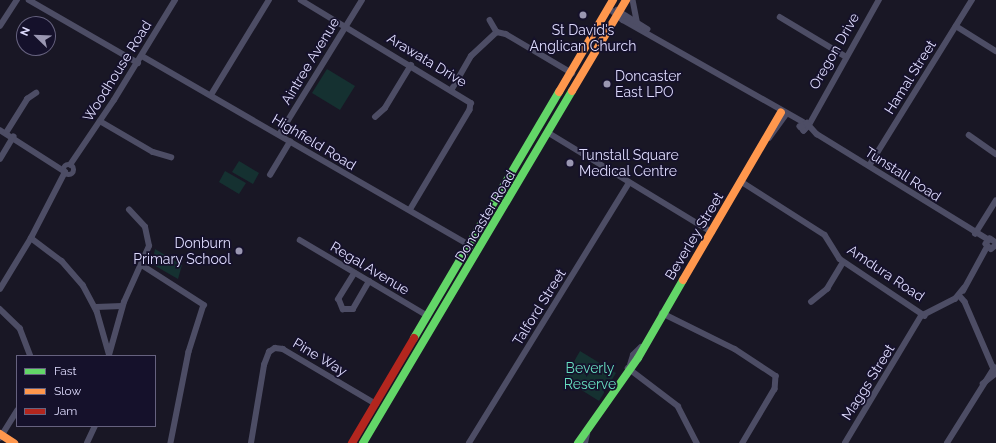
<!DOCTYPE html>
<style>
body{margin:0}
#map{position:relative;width:996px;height:443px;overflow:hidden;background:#191725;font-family:Raleway,sans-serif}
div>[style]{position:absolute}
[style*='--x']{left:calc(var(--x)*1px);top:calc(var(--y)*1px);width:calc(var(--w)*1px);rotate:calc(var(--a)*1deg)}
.green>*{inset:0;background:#153131}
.street>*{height:5.5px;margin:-2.75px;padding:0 2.75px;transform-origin:2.75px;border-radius:2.75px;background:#4d4d65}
.street>.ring{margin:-2.75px;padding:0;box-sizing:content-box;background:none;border:5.5px solid #4d4d65;border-radius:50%}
.fast>*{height:8px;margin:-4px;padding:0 4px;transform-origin:4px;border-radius:4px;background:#63d668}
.slow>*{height:8px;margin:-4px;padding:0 4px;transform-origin:4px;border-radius:4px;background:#ff974d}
.jam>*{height:8px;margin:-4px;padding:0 4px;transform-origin:4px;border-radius:4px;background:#b3261e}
.dots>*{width:11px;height:11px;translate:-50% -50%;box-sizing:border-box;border:2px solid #15112b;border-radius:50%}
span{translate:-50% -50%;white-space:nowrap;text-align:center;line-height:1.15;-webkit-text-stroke:3.5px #15112b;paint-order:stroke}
.poi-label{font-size:14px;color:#dfdcfe}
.left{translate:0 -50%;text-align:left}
.right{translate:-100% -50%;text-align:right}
.street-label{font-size:14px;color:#dfdcfe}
.park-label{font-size:14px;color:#67dfc0}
.legend{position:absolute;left:16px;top:355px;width:140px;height:72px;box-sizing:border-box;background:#15112b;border:1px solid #66627f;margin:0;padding:5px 7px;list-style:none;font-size:12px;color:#dfdcfe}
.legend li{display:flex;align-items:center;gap:8px;height:20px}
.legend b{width:20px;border:1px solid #66627f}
.north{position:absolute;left:16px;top:16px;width:40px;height:40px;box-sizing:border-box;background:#15112b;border:1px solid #66627f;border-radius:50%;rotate:293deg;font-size:11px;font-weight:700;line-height:16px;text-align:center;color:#dfdcfe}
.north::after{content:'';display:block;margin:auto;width:14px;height:18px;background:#9a97b2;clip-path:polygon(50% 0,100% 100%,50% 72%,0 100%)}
</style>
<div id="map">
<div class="green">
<div style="clip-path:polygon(327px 69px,355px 86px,340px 110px,312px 93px)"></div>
<div style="clip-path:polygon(239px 161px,259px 173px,253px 184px,232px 172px)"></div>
<div style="clip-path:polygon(225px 171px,246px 183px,239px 194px,219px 182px)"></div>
<div style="clip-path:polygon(155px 249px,182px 265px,178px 279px,152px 264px)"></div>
<div style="clip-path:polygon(580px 351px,616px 373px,599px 401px,564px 379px)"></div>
</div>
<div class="street">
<div style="--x:29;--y:0;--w:126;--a:30"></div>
<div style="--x:301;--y:0;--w:199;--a:31.2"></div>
<div style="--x:471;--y:103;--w:7;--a:98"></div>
<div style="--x:470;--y:110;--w:115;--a:120.8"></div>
<div style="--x:633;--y:0;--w:21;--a:79"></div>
<div style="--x:609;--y:8;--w:18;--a:41"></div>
<div style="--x:623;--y:20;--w:207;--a:29.5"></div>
<div style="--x:617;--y:10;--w:36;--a:32"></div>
<div style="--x:780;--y:17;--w:76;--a:31"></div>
<div style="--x:490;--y:20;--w:14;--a:60"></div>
<div style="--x:0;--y:26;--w:31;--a:-57"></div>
<div style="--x:956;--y:26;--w:47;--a:32"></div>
<div style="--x:142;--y:56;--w:380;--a:30"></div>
<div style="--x:452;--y:89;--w:38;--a:-60"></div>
<div style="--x:471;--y:56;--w:35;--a:-43"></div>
<div style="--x:497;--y:32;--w:9;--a:13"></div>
<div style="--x:506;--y:34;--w:77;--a:30.6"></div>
<div style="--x:211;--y:95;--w:111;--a:-58.6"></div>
<div style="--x:375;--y:117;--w:13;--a:-42"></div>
<div style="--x:385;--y:108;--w:50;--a:-58.8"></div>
<div style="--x:100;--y:121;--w:61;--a:30.3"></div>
<div style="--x:153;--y:152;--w:19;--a:16"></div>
<div style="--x:809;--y:125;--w:143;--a:-60.8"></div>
<div style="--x:809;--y:126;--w:7;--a:135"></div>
<div style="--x:804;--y:131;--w:6;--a:-135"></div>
<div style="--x:800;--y:127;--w:8;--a:-30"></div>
<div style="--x:807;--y:123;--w:15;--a:48"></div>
<div style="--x:817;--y:134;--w:202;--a:31.6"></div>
<div style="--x:0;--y:130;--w:76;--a:32.6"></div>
<div style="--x:6;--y:133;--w:40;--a:-58"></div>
<div style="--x:27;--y:99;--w:11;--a:-34"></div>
<div style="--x:549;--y:133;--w:191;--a:31.3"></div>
<div style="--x:279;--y:135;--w:158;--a:-58.4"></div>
<div style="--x:969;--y:135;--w:33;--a:35"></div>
<div style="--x:769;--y:138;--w:29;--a:-54"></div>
<div style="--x:0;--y:159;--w:26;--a:-59"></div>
<div class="ring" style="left:64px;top:165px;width:4.5px;height:4.5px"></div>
<div style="--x:70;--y:165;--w:78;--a:-55.9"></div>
<div style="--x:114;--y:100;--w:117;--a:-58.6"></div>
<div style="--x:869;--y:166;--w:195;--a:-58.2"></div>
<div style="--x:270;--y:175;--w:39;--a:-59"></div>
<div style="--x:742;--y:182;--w:98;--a:32.6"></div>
<div style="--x:825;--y:235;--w:28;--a:58"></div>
<div style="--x:840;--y:259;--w:102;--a:33.8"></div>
<div style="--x:975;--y:234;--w:39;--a:-58"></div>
<div style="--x:31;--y:238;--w:39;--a:37"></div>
<div style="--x:62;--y:261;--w:32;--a:49"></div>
<div style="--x:83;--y:285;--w:30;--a:62"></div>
<div style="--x:97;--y:311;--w:44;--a:74.1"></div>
<div style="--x:300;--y:240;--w:149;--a:30.7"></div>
<div style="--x:996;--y:243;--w:7;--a:-146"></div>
<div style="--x:990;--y:239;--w:6;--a:129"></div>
<div style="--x:986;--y:244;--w:7;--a:45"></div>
<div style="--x:991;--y:249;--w:6;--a:-39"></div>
<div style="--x:142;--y:265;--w:74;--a:32.8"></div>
<div style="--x:204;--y:305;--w:49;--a:107.7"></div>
<div style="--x:189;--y:352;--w:93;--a:101.2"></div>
<div style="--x:355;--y:273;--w:31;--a:122"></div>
<div style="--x:339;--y:299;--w:11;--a:68"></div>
<div style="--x:343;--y:309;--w:10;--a:0"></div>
<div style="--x:353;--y:309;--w:32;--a:-60"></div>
<div style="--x:0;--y:289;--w:60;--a:-58.7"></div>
<div style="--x:31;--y:238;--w:74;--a:-62.7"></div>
<div style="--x:963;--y:291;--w:50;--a:-61.4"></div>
<div style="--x:959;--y:295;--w:9;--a:49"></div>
<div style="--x:965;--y:302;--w:78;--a:66.7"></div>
<div style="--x:996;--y:374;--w:16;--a:142"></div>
<div style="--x:811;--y:302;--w:21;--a:-39"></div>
<div style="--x:827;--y:289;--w:31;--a:-59"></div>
<div style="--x:96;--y:307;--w:26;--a:-2"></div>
<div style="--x:0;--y:309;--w:28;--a:44"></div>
<div style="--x:20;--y:328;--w:30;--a:69"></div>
<div style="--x:662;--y:313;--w:81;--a:26.3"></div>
<div style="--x:735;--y:349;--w:49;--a:33.4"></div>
<div style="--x:776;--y:376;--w:13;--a:94"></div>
<div style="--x:775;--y:389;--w:63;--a:120.7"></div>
<div style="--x:109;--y:355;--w:55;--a:-74.2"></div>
<div style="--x:124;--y:302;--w:61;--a:-65.9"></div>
<div style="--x:149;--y:246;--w:19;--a:-102"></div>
<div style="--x:145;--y:227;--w:23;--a:-133"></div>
<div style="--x:630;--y:365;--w:10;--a:-73"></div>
<div style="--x:633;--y:355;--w:11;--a:-45"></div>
<div style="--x:628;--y:368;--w:63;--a:37.2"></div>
<div style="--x:678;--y:406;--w:42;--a:62.8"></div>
<div style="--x:0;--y:438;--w:32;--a:-58"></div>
<div style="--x:87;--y:443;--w:19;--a:-65"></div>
<div style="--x:251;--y:443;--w:79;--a:-80.5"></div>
<div style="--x:264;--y:365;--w:14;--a:-69"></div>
<div style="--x:269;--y:352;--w:7;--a:-34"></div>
<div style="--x:275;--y:348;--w:8;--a:7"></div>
<div style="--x:283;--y:349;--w:108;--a:30.6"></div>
<div style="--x:469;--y:443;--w:305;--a:-58.4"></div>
<div style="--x:585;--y:443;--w:9;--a:-77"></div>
<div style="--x:845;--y:443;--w:148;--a:-59.1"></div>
<div style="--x:921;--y:316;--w:38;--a:-27"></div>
<div style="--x:955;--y:299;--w:14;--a:-51"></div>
<div style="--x:947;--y:443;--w:89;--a:-57.9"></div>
</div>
<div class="fast">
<div style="--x:414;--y:338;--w:286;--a:-59.5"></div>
<div style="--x:363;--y:443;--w:409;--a:-59.3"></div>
<div style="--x:578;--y:443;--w:104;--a:-54.8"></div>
<div style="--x:638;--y:358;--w:90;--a:-60"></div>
</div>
<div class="slow">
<div style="--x:572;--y:91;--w:106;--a:-59.3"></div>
<div style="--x:559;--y:92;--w:107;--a:-59.6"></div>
<div style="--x:683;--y:280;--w:194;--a:-59.7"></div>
<div style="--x:0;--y:434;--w:17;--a:33"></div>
</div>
<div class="jam">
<div style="--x:352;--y:443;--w:122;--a:-59.4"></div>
</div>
<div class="dots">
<div style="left:583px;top:15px;background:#9a97b2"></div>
<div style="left:607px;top:84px;background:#9a97b2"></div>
<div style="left:570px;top:163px;background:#9a97b2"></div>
<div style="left:239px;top:251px;background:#9a97b2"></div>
</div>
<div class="poi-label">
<span style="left:583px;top:38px">St David's<br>Anglican Church</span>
<span class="left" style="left:615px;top:84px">Doncaster<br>East LPO</span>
<span class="left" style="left:579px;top:163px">Tunstall Square<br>Medical Centre</span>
<span class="right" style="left:231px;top:251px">Donburn<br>Primary School</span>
</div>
<div class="street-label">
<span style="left:834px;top:51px;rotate:-60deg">Oregon Drive</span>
<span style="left:427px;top:60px;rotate:31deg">Arawata Drive</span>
<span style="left:310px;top:61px;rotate:-59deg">Aintree Avenue</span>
<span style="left:117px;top:71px;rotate:-58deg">Woodhouse Road</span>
<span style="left:910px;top:77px;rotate:-58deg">Hamal Street</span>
<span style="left:314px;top:142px;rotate:31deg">Highfield Road</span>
<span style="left:903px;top:174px;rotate:33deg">Tunstall Road</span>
<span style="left:485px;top:216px;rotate:-59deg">Doncaster Road</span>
<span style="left:694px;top:236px;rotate:-59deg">Beverley Street</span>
<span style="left:370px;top:268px;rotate:31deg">Regal Avenue</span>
<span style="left:886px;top:273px;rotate:34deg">Amdura Road</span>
<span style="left:539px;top:307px;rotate:-58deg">Talford Street</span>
<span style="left:320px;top:357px;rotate:31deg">Pine Way</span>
<span style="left:868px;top:382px;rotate:-58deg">Maggs Street</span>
</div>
<div class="park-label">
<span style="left:590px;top:376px">Beverly<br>Reserve</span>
</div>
<ul class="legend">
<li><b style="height:5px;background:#63d668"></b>Fast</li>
<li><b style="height:5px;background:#ff974d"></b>Slow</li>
<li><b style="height:5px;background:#b3261e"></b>Jam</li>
</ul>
<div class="north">N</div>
</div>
